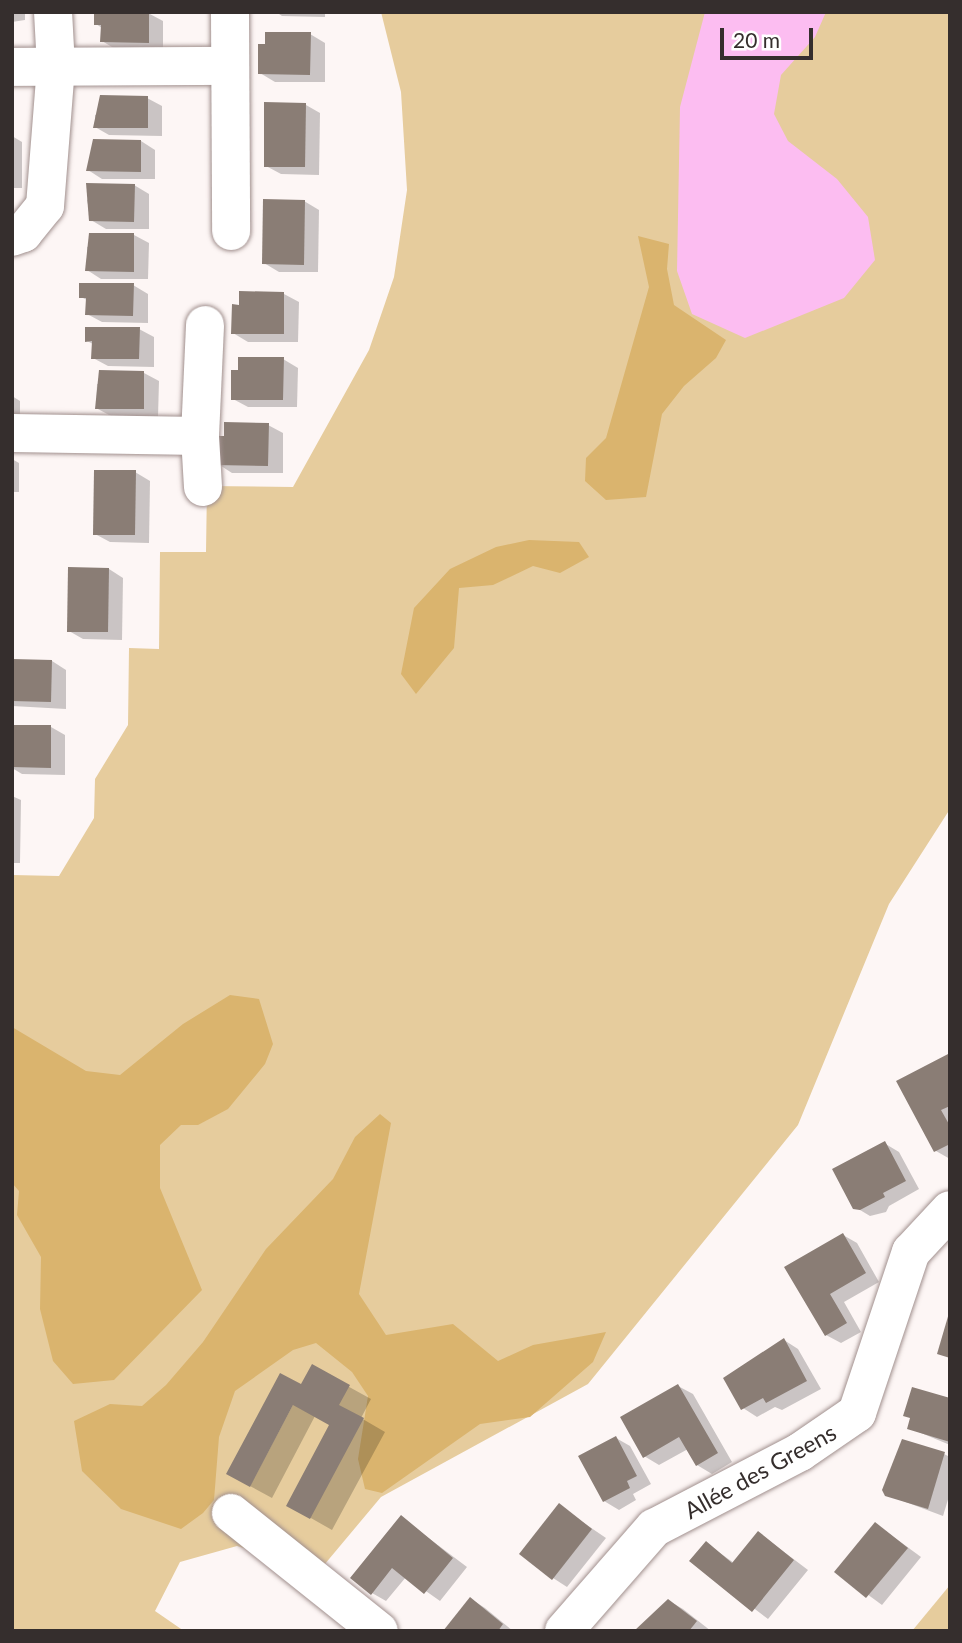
<!DOCTYPE html>
<meta charset="utf-8">
<style>
body{margin:0}
#map{position:relative;width:962px;height:1643px;overflow:hidden;background:#fdf6f5;font-family:Lato,sans-serif}
div>[style]{position:absolute}
[style*='--x']{left:calc(var(--x)*1px);top:calc(var(--y)*1px);width:calc(var(--w)*1px);rotate:calc(var(--a)*1deg)}
.green>*{inset:0;background:#e6cc9d}
.forest>*{inset:0;background:#dab46e}
.water>*{inset:0;background:#fcbdf1}
.shadow>*{inset:0;background:#0003}
.building>*{inset:0;background:#8a7d75}
.roads{filter:drop-shadow(0 0 2px #a1908e) drop-shadow(0 0 2px #a1908e)}
.minor>*{height:38px;margin:-19px;padding:0 19px;transform-origin:19px;border-radius:19px;background:#fff}
span{translate:-50% -50%;white-space:nowrap;text-align:center;line-height:1.15;-webkit-text-stroke:7px #fff;paint-order:stroke}
.street-label{font-size:23px;color:#352e2d}
.frame{position:absolute;inset:0;border:14px solid #352e2d;pointer-events:none}
.scale{position:absolute;left:720px;top:28px;width:93px;height:32px;box-sizing:border-box;border:4px solid #352e2d;border-top:0;padding-left:9px;font-size:21px;line-height:24px;white-space:nowrap;color:#352e2d;-webkit-text-stroke:5px #fff;paint-order:stroke}
</style>
<div id="map">
<div class="green">
<div style="clip-path:polygon(381px 12px,950px 12px,950px 809px,889px 904px,798px 1125px,588px 1384px,381px 1497px,304px 1589px,260px 1553px,237px 1546px,180px 1562px,155px 1611px,184px 1631px,12px 1631px,12px 875px,59px 876px,94px 818px,95px 779px,128px 725px,129px 648px,159px 649px,160px 552px,206px 552px,207px 486px,293px 487px,369px 350px,394px 277px,407px 190px,401px 92px)"></div>
<div style="clip-path:polygon(950px 1585px,950px 1631px,912px 1631px)"></div>
</div>
<div class="forest">
<div style="clip-path:polygon(638px 236px,669px 244px,667px 269px,674px 305px,726px 340px,716px 358px,684px 386px,662px 414px,646px 497px,606px 500px,585px 481px,586px 458px,606px 438px,649px 287px)"></div>
<div style="clip-path:polygon(529px 540px,579px 542px,589px 557px,560px 573px,533px 566px,493px 585px,459px 588px,454px 648px,416px 694px,401px 674px,414px 608px,450px 569px,496px 547px)"></div>
<div style="clip-path:polygon(230px 995px,259px 999px,273px 1044px,265px 1064px,228px 1109px,198px 1125px,181px 1125px,160px 1145px,160px 1188px,202px 1290px,114px 1380px,73px 1384px,53px 1361px,40px 1309px,41px 1257px,17px 1215px,19px 1191px,12px 1183px,12px 1027px,86px 1071px,120px 1075px,183px 1024px)"></div>
<div style="clip-path:polygon(380px 1114px,391px 1123px,359px 1294px,386px 1335px,453px 1324px,498px 1361px,533px 1345px,606px 1332px,593px 1362px,530px 1417px,480px 1424px,382px 1493px,365px 1489px,358px 1459px,368px 1396px,352px 1372px,316px 1343px,293px 1350px,235px 1391px,219px 1437px,214px 1500px,203px 1513px,181px 1529px,121px 1509px,82px 1471px,74px 1421px,110px 1404px,142px 1406px,166px 1385px,203px 1342px,266px 1249px,333px 1179px,355px 1137px)"></div>
</div>
<div class="water">
<div style="clip-path:polygon(705px 12px,826px 12px,815px 37px,781px 75px,774px 114px,788px 141px,837px 179px,868px 217px,875px 260px,844px 298px,745px 338px,692px 314px,677px 271px,680px 107px)"></div>
</div>
<div class="shadow">
<div style="clip-path:polygon(12px 12px,25px 12px,25px 20px,12px 22px)"></div>
<div style="clip-path:polygon(276px 12px,325px 12px,325px 17px,282px 16px)"></div>
<div style="clip-path:polygon(148px 13px,163px 21px,163px 51px,117px 50px,102px 41px,102px 28px,96px 24px)"></div>
<div style="clip-path:polygon(310px 34px,325px 43px,325px 82px,275px 82px,260px 73px)"></div>
<div style="clip-path:polygon(147px 98px,162px 106px,162px 136px,109px 135px,95px 127px,95px 115px)"></div>
<div style="clip-path:polygon(306px 105px,320px 113px,319px 175px,281px 174px,266px 166px)"></div>
<div style="clip-path:polygon(12px 136px,22px 142px,22px 188px,12px 188px)"></div>
<div style="clip-path:polygon(141px 141px,155px 150px,155px 179px,102px 179px,88px 170px)"></div>
<div style="clip-path:polygon(134px 185px,149px 194px,149px 229px,106px 229px,91px 220px,87px 200px)"></div>
<div style="clip-path:polygon(304px 201px,319px 210px,318px 272px,279px 272px,264px 263px)"></div>
<div style="clip-path:polygon(134px 235px,149px 243px,148px 279px,101px 279px,87px 270px,87px 247px)"></div>
<div style="clip-path:polygon(133px 285px,148px 294px,148px 323px,102px 322px,87px 314px,87px 300px,81px 297px)"></div>
<div style="clip-path:polygon(284px 294px,299px 302px,298px 342px,248px 342px,233px 333px,241px 307px)"></div>
<div style="clip-path:polygon(139px 329px,154px 337px,154px 367px,108px 366px,93px 358px,93px 344px,87px 341px)"></div>
<div style="clip-path:polygon(283px 359px,298px 368px,297px 407px,248px 407px,233px 399px)"></div>
<div style="clip-path:polygon(144px 373px,159px 381px,158px 417px,111px 416px,96px 408px,97px 384px)"></div>
<div style="clip-path:polygon(12px 396px,20px 401px,20px 430px,12px 430px)"></div>
<div style="clip-path:polygon(268px 425px,283px 433px,283px 473px,232px 473px,218px 464px,225px 437px)"></div>
<div style="clip-path:polygon(12px 459px,19px 463px,19px 492px,12px 492px)"></div>
<div style="clip-path:polygon(135px 472px,150px 481px,149px 543px,110px 542px,95px 534px)"></div>
<div style="clip-path:polygon(109px 569px,123px 578px,122px 640px,83px 639px,69px 631px)"></div>
<div style="clip-path:polygon(12px 661px,52px 661px,66px 670px,66px 709px,12px 706px)"></div>
<div style="clip-path:polygon(12px 726px,51px 727px,65px 735px,65px 775px,22px 774px,12px 768px)"></div>
<div style="clip-path:polygon(12px 796px,21px 800px,20px 863px,13px 863px,13px 867px,12px 867px)"></div>
<div style="clip-path:polygon(950px 1055px,950px 1159px,936px 1151px,899px 1082px)"></div>
<div style="clip-path:polygon(884px 1143px,899px 1152px,919px 1189px,889px 1206px,886px 1212px,870px 1216px,855px 1207px)"></div>
<div style="clip-path:polygon(843px 1235px,857px 1243px,879px 1282px,844px 1302px,861px 1332px,841px 1343px,826px 1335px,787px 1267px)"></div>
<div style="clip-path:polygon(784px 1340px,798px 1349px,821px 1389px,782px 1410px,775px 1407px,757px 1417px,743px 1408px)"></div>
<div style="clip-path:polygon(313px 1367px,371px 1399px,361px 1418px,385px 1432px,332px 1530px,288px 1505px,331px 1425px,315px 1416px,272px 1498px,250px 1486px)"></div>
<div style="clip-path:polygon(678px 1386px,693px 1394px,732px 1462px,712px 1474px,697px 1465px,688px 1449px,659px 1465px,644px 1456px)"></div>
<div style="clip-path:polygon(950px 1400px,950px 1445px,909px 1428px,912px 1419px)"></div>
<div style="clip-path:polygon(616px 1438px,630px 1446px,651px 1484px,633px 1494px,636px 1500px,619px 1510px,604px 1501px)"></div>
<div style="clip-path:polygon(944px 1454px,950px 1457px,950px 1493px,943px 1516px,887px 1495px)"></div>
<div style="clip-path:polygon(559px 1506px,606px 1538px,567px 1587px,553px 1578px)"></div>
<div style="clip-path:polygon(402px 1518px,467px 1567px,440px 1601px,406px 1577px,386px 1601px,372px 1593px)"></div>
<div style="clip-path:polygon(876px 1524px,921px 1557px,882px 1605px,837px 1572px)"></div>
<div style="clip-path:polygon(759px 1533px,808px 1570px,768px 1619px,692px 1561px,706px 1543px,734px 1563px)"></div>
<div style="clip-path:polygon(471px 1599px,485px 1608px,513px 1631px,445px 1631px)"></div>
<div style="clip-path:polygon(669px 1601px,683px 1609px,711px 1631px,636px 1631px)"></div>
</div>
<div class="building">
<div style="clip-path:polygon(94px 12px,149px 12px,149px 43px,100px 42px,101px 25px,94px 25px)"></div>
<div style="clip-path:polygon(265px 32px,311px 32px,310px 75px,258px 74px,258px 44px,265px 44px)"></div>
<div style="clip-path:polygon(100px 95px,148px 96px,148px 128px,93px 128px)"></div>
<div style="clip-path:polygon(264px 102px,306px 103px,305px 167px,264px 167px)"></div>
<div style="clip-path:polygon(93px 139px,141px 140px,141px 172px,86px 171px)"></div>
<div style="clip-path:polygon(86px 183px,135px 184px,134px 222px,89px 221px)"></div>
<div style="clip-path:polygon(263px 199px,305px 200px,304px 265px,262px 264px)"></div>
<div style="clip-path:polygon(89px 233px,134px 233px,134px 272px,85px 271px)"></div>
<div style="clip-path:polygon(79px 283px,134px 283px,133px 316px,85px 315px,86px 298px,79px 298px)"></div>
<div style="clip-path:polygon(239px 291px,284px 292px,284px 334px,231px 334px,232px 304px,239px 305px)"></div>
<div style="clip-path:polygon(85px 327px,140px 327px,139px 359px,91px 359px,92px 341px,85px 342px)"></div>
<div style="clip-path:polygon(238px 357px,284px 357px,283px 400px,231px 400px,231px 370px,238px 370px)"></div>
<div style="clip-path:polygon(99px 370px,144px 371px,144px 409px,95px 409px)"></div>
<div style="clip-path:polygon(224px 422px,269px 423px,268px 466px,216px 465px,217px 436px,224px 436px)"></div>
<div style="clip-path:polygon(94px 470px,136px 470px,135px 535px,93px 535px)"></div>
<div style="clip-path:polygon(68px 567px,109px 568px,108px 632px,67px 632px)"></div>
<div style="clip-path:polygon(12px 659px,52px 660px,51px 702px,12px 701px)"></div>
<div style="clip-path:polygon(12px 725px,51px 725px,51px 768px,12px 767px)"></div>
<div style="clip-path:polygon(950px 1053px,950px 1106px,941px 1110px,950px 1126px,950px 1144px,934px 1152px,896px 1081px)"></div>
<div style="clip-path:polygon(885px 1141px,906px 1181px,883px 1193px,885px 1197px,860px 1210px,853px 1209px,832px 1169px)"></div>
<div style="clip-path:polygon(843px 1233px,866px 1273px,830px 1294px,847px 1323px,825px 1336px,784px 1267px)"></div>
<div style="clip-path:polygon(949px 1313px,950px 1313px,950px 1358px,937px 1354px)"></div>
<div style="clip-path:polygon(784px 1338px,807px 1381px,766px 1403px,763px 1398px,741px 1410px,723px 1378px)"></div>
<div style="clip-path:polygon(312px 1364px,350px 1385px,339px 1405px,364px 1418px,310px 1519px,286px 1506px,329px 1425px,293px 1405px,250px 1487px,226px 1474px,280px 1373px,301px 1384px)"></div>
<div style="clip-path:polygon(678px 1384px,718px 1453px,696px 1466px,679px 1437px,643px 1458px,620px 1417px)"></div>
<div style="clip-path:polygon(912px 1387px,950px 1398px,950px 1442px,907px 1429px,910px 1418px,903px 1416px)"></div>
<div style="clip-path:polygon(616px 1436px,637px 1476px,627px 1481px,630px 1488px,603px 1502px,578px 1456px)"></div>
<div style="clip-path:polygon(902px 1439px,945px 1452px,928px 1509px,885px 1496px,882px 1490px)"></div>
<div style="clip-path:polygon(559px 1503px,592px 1529px,552px 1580px,519px 1554px)"></div>
<div style="clip-path:polygon(401px 1515px,453px 1558px,424px 1594px,392px 1568px,371px 1595px,350px 1578px)"></div>
<div style="clip-path:polygon(875px 1522px,908px 1548px,866px 1598px,834px 1572px)"></div>
<div style="clip-path:polygon(758px 1531px,794px 1560px,752px 1612px,689px 1561px,706px 1541px,732px 1563px)"></div>
<div style="clip-path:polygon(470px 1597px,503px 1624px,498px 1631px,443px 1631px)"></div>
<div style="clip-path:polygon(668px 1599px,697px 1621px,689px 1631px,634px 1631px)"></div>
</div>
<div class="roads">
<div class="minor">
<div style="--x:230;--y:12;--w:219;--a:89.7"></div>
<div style="--x:12;--y:67;--w:217;--a:-0.3"></div>
<div style="--x:12;--y:237;--w:12;--a:-20"></div>
<div style="--x:23;--y:233;--w:35;--a:-51"></div>
<div style="--x:45;--y:206;--w:139;--a:-85.5"></div>
<div style="--x:56;--y:67;--w:55;--a:-93.1"></div>
<div style="--x:12;--y:433;--w:188;--a:0.9"></div>
<div style="--x:203;--y:487;--w:51;--a:-93.4"></div>
<div style="--x:200;--y:436;--w:111;--a:-87.4"></div>
<div style="--x:231;--y:1513;--w:189;--a:38.6"></div>
<div style="--x:564;--y:1631;--w:137;--a:-48.9"></div>
<div style="--x:654;--y:1528;--w:165;--a:-27.5"></div>
<div style="--x:800;--y:1452;--w:69;--a:-34.4"></div>
<div style="--x:857;--y:1413;--w:170;--a:-71.5"></div>
<div style="--x:911;--y:1252;--w:57;--a:-47.1"></div>
</div>
</div>
<div class="street-label">
<span style="left:760px;top:1471px;rotate:-29deg">Allée des Greens</span>
</div>
<div class="frame"></div>
<div class="scale">20 m</div>
</div>
